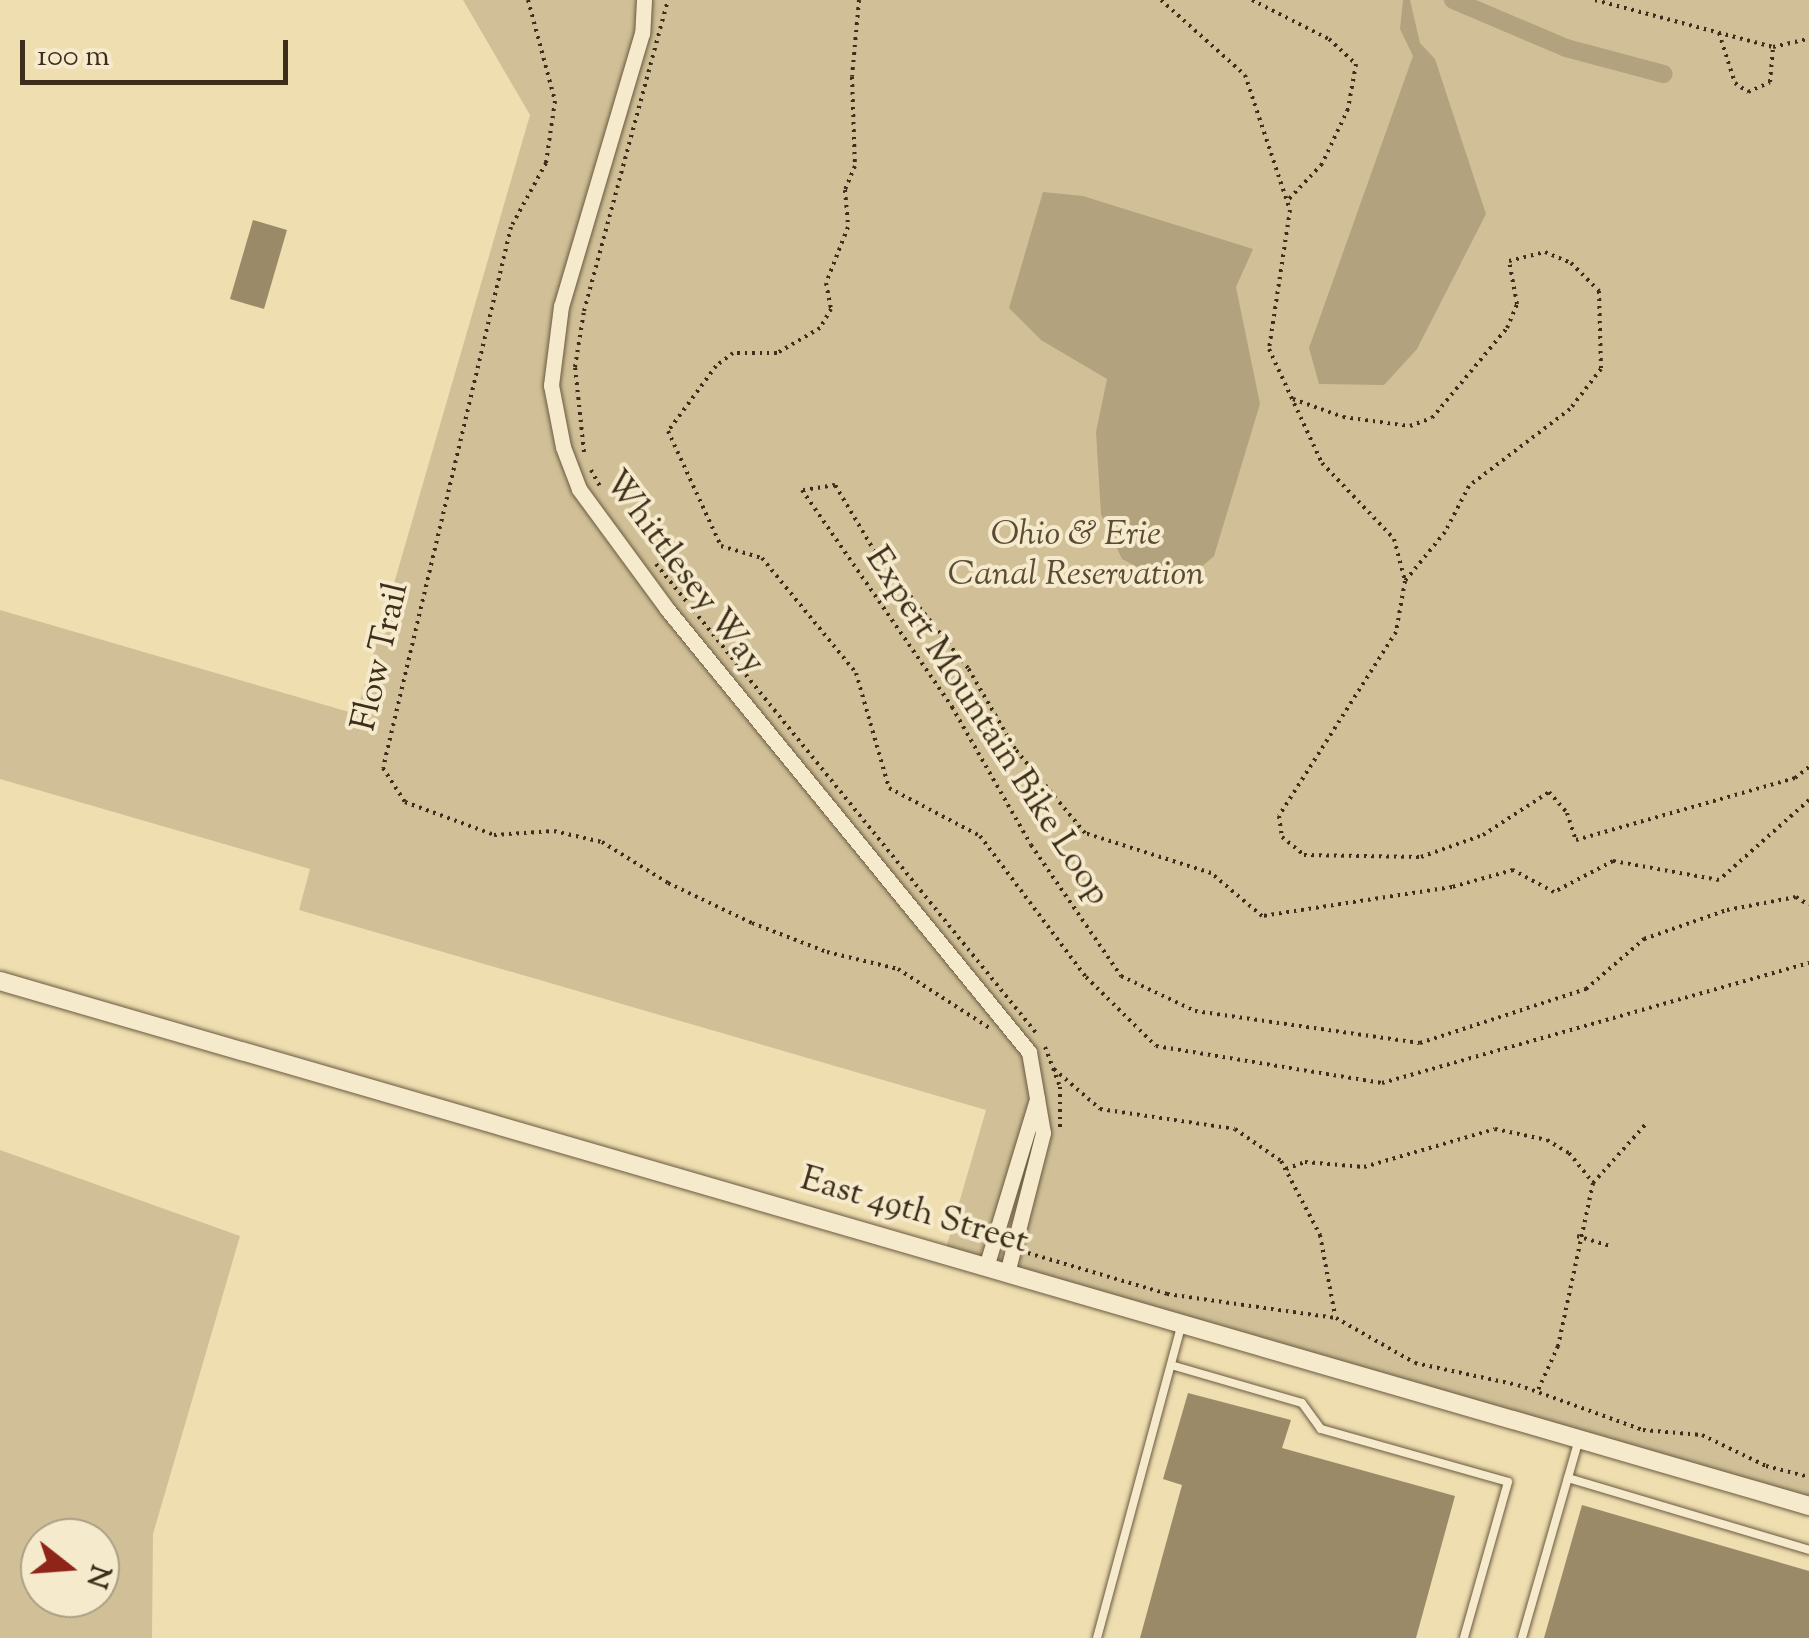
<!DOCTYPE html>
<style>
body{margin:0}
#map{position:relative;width:1809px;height:1638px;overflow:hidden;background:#efdeb0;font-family:"Sorts Mill Goudy",serif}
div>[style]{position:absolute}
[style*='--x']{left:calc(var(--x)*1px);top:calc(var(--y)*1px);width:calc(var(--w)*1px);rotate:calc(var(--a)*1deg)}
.green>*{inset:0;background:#d1c097}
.water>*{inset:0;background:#b2a27d}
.canal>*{height:18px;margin:-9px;padding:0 9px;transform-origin:9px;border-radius:9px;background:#b2a27d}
.building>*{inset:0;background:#9a8a68}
.path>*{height:4px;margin-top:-2px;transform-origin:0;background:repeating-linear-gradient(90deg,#3d2e1b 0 2.5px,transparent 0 7.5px)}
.roads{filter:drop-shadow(0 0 2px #6a5a40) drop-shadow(0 0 2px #6a5a40)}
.service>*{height:8px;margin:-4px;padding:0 4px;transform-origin:4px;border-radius:4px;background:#f5eacc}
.minor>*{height:15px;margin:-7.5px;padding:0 7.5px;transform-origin:7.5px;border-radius:7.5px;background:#f5eacc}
.tertiary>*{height:18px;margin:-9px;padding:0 9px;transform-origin:9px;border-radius:9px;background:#f5eacc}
span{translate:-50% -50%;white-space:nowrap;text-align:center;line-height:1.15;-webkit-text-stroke:8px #f5eacc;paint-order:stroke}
.park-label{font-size:35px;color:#5b4b34;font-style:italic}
.street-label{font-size:35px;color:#3d2e1b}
.north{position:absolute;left:20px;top:1518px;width:100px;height:100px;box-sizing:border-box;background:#f5eacc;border:2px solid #ab9f85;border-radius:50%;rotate:107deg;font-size:28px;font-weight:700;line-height:40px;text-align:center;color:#3d2e1b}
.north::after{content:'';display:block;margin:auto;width:35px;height:45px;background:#8f2418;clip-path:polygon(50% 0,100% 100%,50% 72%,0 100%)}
.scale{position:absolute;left:20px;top:40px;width:268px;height:45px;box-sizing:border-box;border:5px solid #3d2e1b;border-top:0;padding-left:12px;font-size:30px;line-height:35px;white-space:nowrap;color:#3d2e1b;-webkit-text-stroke:8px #f5eacc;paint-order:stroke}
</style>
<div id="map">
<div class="green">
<div style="clip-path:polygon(463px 0,1809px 0,1809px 1506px,944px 1255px,986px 1110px,299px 910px,310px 869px,0 779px,0 610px,356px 714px,530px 115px)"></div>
<div style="clip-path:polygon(evenodd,0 1150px,240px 1236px,153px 1534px,152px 1638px,0 1638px,0 1150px,40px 1538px,100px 1538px,100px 1598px,40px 1598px,40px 1538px)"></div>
</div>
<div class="water">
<div style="clip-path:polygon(1403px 0,1410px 0,1420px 43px,1435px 59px,1486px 214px,1417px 349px,1384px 385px,1319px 384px,1309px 348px,1413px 56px,1400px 29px)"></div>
<div style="clip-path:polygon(1043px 192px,1083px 196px,1253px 249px,1236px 287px,1260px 404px,1214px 556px,1177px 588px,1122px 559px,1101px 514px,1096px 432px,1107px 379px,1041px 340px,1009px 308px)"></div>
</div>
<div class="canal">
<div style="--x:1453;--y:0;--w:123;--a:23"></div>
<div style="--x:1566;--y:48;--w:101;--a:14.9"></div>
</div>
<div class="building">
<div style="clip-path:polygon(253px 220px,287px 230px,264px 309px,230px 299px)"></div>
<div style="clip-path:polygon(1188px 1393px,1291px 1420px,1282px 1448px,1455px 1496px,1416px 1638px,1140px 1638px,1182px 1485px,1163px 1479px)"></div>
<div style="clip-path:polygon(1582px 1505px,1809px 1571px,1809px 1638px,1544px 1638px)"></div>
</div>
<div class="path">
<div style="--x:528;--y:0;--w:105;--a:75"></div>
<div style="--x:555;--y:101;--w:63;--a:98.3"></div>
<div style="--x:546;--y:163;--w:73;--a:118.7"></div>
<div style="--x:511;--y:227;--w:556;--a:103.31"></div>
<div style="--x:383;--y:768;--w:40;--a:57.1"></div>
<div style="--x:405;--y:802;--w:95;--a:20.3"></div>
<div style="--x:494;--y:835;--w:60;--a:-3.8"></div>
<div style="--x:554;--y:831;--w:49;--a:12.9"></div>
<div style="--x:602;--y:842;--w:78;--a:31.8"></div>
<div style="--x:668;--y:883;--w:93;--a:25.5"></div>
<div style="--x:752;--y:923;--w:80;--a:21.1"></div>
<div style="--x:827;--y:952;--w:73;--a:13.5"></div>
<div style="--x:898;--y:969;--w:111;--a:32.8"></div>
<div style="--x:859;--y:0;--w:77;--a:95.2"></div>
<div style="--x:852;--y:77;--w:89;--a:88.1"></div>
<div style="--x:855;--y:166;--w:26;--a:113"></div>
<div style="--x:845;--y:190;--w:37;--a:85"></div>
<div style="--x:848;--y:227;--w:60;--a:111.4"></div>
<div style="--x:826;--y:283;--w:26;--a:79"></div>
<div style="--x:831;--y:309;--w:22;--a:120"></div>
<div style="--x:820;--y:328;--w:50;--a:149.8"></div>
<div style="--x:777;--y:353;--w:44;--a:180"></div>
<div style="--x:733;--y:353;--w:21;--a:143"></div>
<div style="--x:716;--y:366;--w:81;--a:126.4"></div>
<div style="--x:668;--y:431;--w:127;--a:65.3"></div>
<div style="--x:721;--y:546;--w:43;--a:16.3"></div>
<div style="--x:762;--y:558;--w:149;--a:50.7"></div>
<div style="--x:856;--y:673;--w:120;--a:74"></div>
<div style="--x:889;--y:788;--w:103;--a:27.8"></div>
<div style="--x:980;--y:836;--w:176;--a:53.1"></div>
<div style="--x:1086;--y:977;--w:98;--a:44.6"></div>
<div style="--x:1156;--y:1046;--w:229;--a:9.3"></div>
<div style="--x:1382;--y:1083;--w:444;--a:-15.7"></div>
<div style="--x:1161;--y:0;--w:113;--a:41.8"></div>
<div style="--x:1245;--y:75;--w:142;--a:71.6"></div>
<div style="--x:1290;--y:210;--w:141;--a:98.6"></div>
<div style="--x:1269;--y:349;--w:126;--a:65.1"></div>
<div style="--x:1322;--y:463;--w:105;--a:46.5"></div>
<div style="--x:1394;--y:539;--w:43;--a:75.3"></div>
<div style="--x:1405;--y:581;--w:52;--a:100"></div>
<div style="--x:1396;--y:632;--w:218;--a:122.5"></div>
<div style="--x:1279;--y:816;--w:21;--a:82"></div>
<div style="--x:1282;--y:837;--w:28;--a:39"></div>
<div style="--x:1304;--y:855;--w:117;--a:1"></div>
<div style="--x:1421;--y:857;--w:66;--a:-19.5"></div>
<div style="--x:1483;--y:835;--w:79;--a:-33.1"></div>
<div style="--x:1549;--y:792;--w:28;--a:49"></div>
<div style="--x:1567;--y:813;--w:28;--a:72"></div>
<div style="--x:1576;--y:840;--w:228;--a:-15.8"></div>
<div style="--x:1795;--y:778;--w:18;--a:-38"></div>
<div style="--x:1252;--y:0;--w:86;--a:26.9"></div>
<div style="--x:1329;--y:39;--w:37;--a:43"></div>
<div style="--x:1356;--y:64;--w:46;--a:100.1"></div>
<div style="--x:1348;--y:109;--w:61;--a:115.3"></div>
<div style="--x:1322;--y:164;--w:51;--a:133.4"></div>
<div style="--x:1595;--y:0;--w:184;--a:14.8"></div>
<div style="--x:1773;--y:47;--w:37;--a:-13"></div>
<div style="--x:1719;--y:33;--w:52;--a:72.3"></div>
<div style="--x:1735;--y:83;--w:16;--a:35"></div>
<div style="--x:1748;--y:92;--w:24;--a:-24"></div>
<div style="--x:1770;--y:82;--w:35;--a:-85"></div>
<div style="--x:1293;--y:399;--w:53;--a:19.8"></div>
<div style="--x:1343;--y:417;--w:68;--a:7.7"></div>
<div style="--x:1410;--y:426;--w:23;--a:-20"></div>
<div style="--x:1432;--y:418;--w:117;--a:-50.2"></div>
<div style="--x:1507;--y:328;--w:26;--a:-67"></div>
<div style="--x:1517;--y:304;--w:44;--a:-100.5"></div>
<div style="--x:1509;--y:261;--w:37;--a:-14"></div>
<div style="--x:1545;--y:252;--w:28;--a:23"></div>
<div style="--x:1571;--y:263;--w:40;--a:45"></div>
<div style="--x:1599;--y:291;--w:78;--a:88.5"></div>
<div style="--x:1601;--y:369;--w:51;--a:127.8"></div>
<div style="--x:1570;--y:409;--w:127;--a:142.7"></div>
<div style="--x:1469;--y:486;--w:52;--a:117.6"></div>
<div style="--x:1445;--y:532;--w:63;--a:129.2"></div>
<div style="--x:584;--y:452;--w:85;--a:-96"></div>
<div style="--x:575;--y:367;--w:57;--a:-80.9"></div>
<div style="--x:584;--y:311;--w:322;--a:-74.9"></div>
<div style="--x:591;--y:470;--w:21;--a:61"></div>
<div style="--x:656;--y:564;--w:605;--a:50.97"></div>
<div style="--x:1809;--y:800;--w:120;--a:138.4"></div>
<div style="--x:1719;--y:880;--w:108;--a:-169.8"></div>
<div style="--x:1613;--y:861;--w:67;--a:152.3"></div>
<div style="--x:1554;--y:892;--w:47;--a:-151.8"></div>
<div style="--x:1513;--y:870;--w:63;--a:164.4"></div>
<div style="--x:1452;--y:887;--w:192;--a:171.3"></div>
<div style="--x:1262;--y:916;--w:67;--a:-139.9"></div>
<div style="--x:1211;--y:873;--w:132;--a:-162.4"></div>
<div style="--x:1085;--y:833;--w:109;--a:-129.8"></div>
<div style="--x:1015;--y:749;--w:94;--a:-120.1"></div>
<div style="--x:968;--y:668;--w:149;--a:-128.7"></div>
<div style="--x:875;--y:552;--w:78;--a:-120.8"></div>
<div style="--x:835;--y:485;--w:33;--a:171"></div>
<div style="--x:802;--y:490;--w:264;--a:55.3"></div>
<div style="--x:952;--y:707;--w:159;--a:60.2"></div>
<div style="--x:1031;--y:845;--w:159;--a:55.5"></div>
<div style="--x:1121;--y:976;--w:82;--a:25.3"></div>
<div style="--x:1195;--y:1011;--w:227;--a:8.1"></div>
<div style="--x:1420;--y:1043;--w:175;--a:-18"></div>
<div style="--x:1586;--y:989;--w:77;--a:-40.8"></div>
<div style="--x:1644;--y:939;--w:88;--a:-19.3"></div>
<div style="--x:1727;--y:910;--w:70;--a:-10.7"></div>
<div style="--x:1796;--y:897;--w:15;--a:32"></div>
<div style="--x:1045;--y:1047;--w:43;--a:69.4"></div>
<div style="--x:1060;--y:1087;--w:42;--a:90"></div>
<div style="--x:1054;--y:1069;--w:61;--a:41"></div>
<div style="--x:1100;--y:1109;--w:136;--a:8.4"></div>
<div style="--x:1235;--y:1129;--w:56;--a:34.8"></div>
<div style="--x:1281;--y:1161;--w:84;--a:62.2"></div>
<div style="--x:1320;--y:1235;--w:81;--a:79.4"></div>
<div style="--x:1286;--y:1169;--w:20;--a:-20"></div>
<div style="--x:1305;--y:1162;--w:59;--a:4.8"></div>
<div style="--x:1364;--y:1167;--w:136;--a:-16.2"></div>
<div style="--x:1495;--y:1129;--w:53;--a:11.9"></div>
<div style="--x:1547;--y:1140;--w:26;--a:31"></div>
<div style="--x:1569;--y:1153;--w:38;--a:51"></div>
<div style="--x:1593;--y:1183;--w:167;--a:102.1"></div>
<div style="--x:1558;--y:1346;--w:48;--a:114.4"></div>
<div style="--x:1593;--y:1183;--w:79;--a:-48.1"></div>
<div style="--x:1577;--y:1236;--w:34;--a:17"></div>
<div style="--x:1028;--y:1253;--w:145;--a:16.4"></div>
<div style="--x:1167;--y:1294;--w:171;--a:8.1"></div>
<div style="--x:1336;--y:1318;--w:91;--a:29.7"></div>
<div style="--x:1415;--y:1363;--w:105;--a:12.1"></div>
<div style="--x:1518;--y:1385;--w:133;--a:19.8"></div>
<div style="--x:1643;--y:1430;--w:59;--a:4.8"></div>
<div style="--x:1702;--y:1435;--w:71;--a:25.8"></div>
<div style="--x:1766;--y:1466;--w:44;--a:14.3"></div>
</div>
<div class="roads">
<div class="service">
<div style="--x:1171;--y:1365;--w:136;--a:16.2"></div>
<div style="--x:1302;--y:1403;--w:32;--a:54"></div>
<div style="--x:1321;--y:1429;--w:194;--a:15.8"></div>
<div style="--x:1508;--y:1482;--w:162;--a:105.8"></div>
<div style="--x:1568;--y:1478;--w:252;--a:16.6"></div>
<div style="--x:1097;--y:1638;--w:325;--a:-74.9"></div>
<div style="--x:1522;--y:1638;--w:207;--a:-74"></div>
</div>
<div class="minor">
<div style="--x:644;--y:0;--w:33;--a:93"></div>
<div style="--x:642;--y:33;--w:285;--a:106.5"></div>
<div style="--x:561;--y:306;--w:80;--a:97.2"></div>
<div style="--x:551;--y:385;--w:63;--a:79"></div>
<div style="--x:563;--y:447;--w:45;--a:69.1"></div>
<div style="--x:579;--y:489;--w:149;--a:53.7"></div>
<div style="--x:667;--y:609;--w:572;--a:50.75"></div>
<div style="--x:1029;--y:1052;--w:82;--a:80.2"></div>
<div style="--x:1043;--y:1133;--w:145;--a:104.4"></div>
<div style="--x:986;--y:1267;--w:176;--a:-73.1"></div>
</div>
<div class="tertiary">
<div style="--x:0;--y:981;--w:1884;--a:16.18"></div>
</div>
</div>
<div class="park-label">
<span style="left:1076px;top:556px">Ohio &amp; Erie<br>Canal Reservation</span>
</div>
<div class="street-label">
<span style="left:683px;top:573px;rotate:53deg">Whittlesey Way</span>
<span style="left:382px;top:657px;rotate:-77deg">Flow Trail</span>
<span style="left:986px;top:727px;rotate:57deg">Expert Mountain Bike Loop</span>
<span style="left:914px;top:1212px;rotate:16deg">East 49th Street</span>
</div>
<div class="north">N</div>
<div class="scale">100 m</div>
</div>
